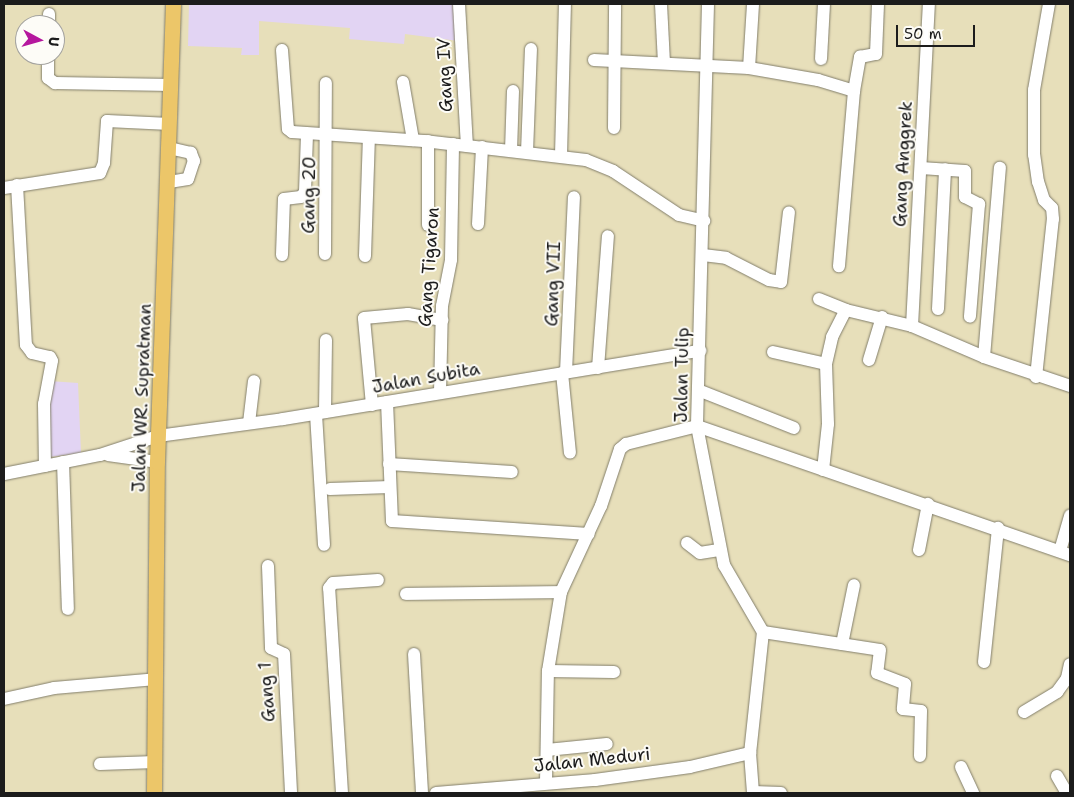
<!DOCTYPE html>
<style>
body{margin:0}
#map{position:relative;width:1074px;height:797px;overflow:hidden;background:#e7dfba;font-family:"Shantell Sans",sans-serif}
div>[style]{position:absolute}
[style*='--x']{left:calc(var(--x)*1px);top:calc(var(--y)*1px);width:calc(var(--w)*1px);rotate:calc(var(--a)*1deg)}
.built>*{inset:0;background:#e2d4f3}
.roads{filter:drop-shadow(0 0 1px #827e6b) drop-shadow(0 0 1px #827e6b)}
.minor>*{height:12px;margin:-6px;padding:0 6px;transform-origin:6px;border-radius:6px;background:#fff}
.major>*{height:15px;margin:-7.5px;padding:0 7.5px;transform-origin:7.5px;border-radius:7.5px;background:#ecc669}
span{translate:-50% -50%;white-space:nowrap;text-align:center;line-height:1.15;-webkit-text-stroke:4px #fdfcf7;paint-order:stroke}
.street-label{font-size:18px;color:#1c1c1c}
.frame{position:absolute;inset:0;border:5px solid #1c1c1c;pointer-events:none}
.north{position:absolute;left:15px;top:15px;width:50px;height:50px;box-sizing:border-box;background:#fdfcf7;border:1px solid #a3a29f;border-radius:50%;rotate:96deg;font-size:14px;font-weight:700;line-height:20px;text-align:center;color:#1c1c1c}
.north::after{content:'';display:block;margin:auto;width:18px;height:22px;background:#b5179e;clip-path:polygon(50% 0,100% 100%,50% 72%,0 100%)}
.scale{position:absolute;left:896px;top:25px;width:79px;height:22px;box-sizing:border-box;border:2px solid #1c1c1c;border-top:0;padding-left:6px;font-size:15px;line-height:18px;white-space:nowrap;color:#1c1c1c;-webkit-text-stroke:4px #fdfcf7;paint-order:stroke}
</style>
<div id="map">
<div class="built">
<div style="clip-path:polygon(189px 4px,462px 4px,466px 42px,405px 34px,404px 44px,349px 39px,350px 28px,259px 21px,259px 55px,241px 55px,242px 48px,188px 46px)"></div>
<div style="clip-path:polygon(49px 381px,78px 383px,81px 453px,50px 457px)"></div>
</div>
<div class="roads">
<div class="minor">
<div style="--x:459;--y:4;--w:142;--a:86.8"></div>
<div style="--x:661;--y:4;--w:59;--a:87.1"></div>
<div style="--x:708;--y:4;--w:422;--a:91.5"></div>
<div style="--x:697;--y:426;--w:142;--a:79"></div>
<div style="--x:724;--y:565;--w:78;--a:59.8"></div>
<div style="--x:763;--y:632;--w:122;--a:96.1"></div>
<div style="--x:750;--y:753;--w:40;--a:85.7"></div>
<div style="--x:49;--y:25;--w:11;--a:-90"></div>
<div style="--x:282;--y:50;--w:79;--a:85.7"></div>
<div style="--x:288;--y:129;--w:5;--a:37"></div>
<div style="--x:292;--y:132;--w:132;--a:3.9"></div>
<div style="--x:424;--y:141;--w:163;--a:6.7"></div>
<div style="--x:586;--y:160;--w:29;--a:22"></div>
<div style="--x:613;--y:171;--w:79;--a:33.7"></div>
<div style="--x:679;--y:215;--w:26;--a:13"></div>
<div style="--x:48;--y:55;--w:23;--a:90"></div>
<div style="--x:48;--y:78;--w:9;--a:36"></div>
<div style="--x:55;--y:83;--w:116;--a:1"></div>
<div style="--x:821;--y:59;--w:55;--a:-86.9"></div>
<div style="--x:594;--y:60;--w:155;--a:3"></div>
<div style="--x:749;--y:68;--w:70;--a:9.9"></div>
<div style="--x:818;--y:80;--w:38;--a:17"></div>
<div style="--x:854;--y:91;--w:176;--a:94.9"></div>
<div style="--x:749;--y:68;--w:64;--a:-86.4"></div>
<div style="--x:403;--y:82;--w:59;--a:80.2"></div>
<div style="--x:854;--y:91;--w:35;--a:-80"></div>
<div style="--x:860;--y:57;--w:16;--a:-11"></div>
<div style="--x:876;--y:54;--w:50;--a:-87.7"></div>
<div style="--x:614;--y:128;--w:124;--a:-89.5"></div>
<div style="--x:511;--y:151;--w:60;--a:-88.1"></div>
<div style="--x:527;--y:152;--w:103;--a:-87.8"></div>
<div style="--x:561;--y:155;--w:151;--a:-88.5"></div>
<div style="--x:921;--y:168;--w:44;--a:3.9"></div>
<div style="--x:965;--y:171;--w:26;--a:90"></div>
<div style="--x:965;--y:197;--w:16;--a:27"></div>
<div style="--x:979;--y:204;--w:113;--a:94.6"></div>
<div style="--x:169;--y:182;--w:19;--a:-9"></div>
<div style="--x:188;--y:179;--w:19;--a:-72"></div>
<div style="--x:194;--y:161;--w:9;--a:-111"></div>
<div style="--x:191;--y:153;--w:22;--a:-167"></div>
<div style="--x:17;--y:185;--w:160;--a:86.8"></div>
<div style="--x:26;--y:345;--w:10;--a:53"></div>
<div style="--x:32;--y:353;--w:18;--a:13"></div>
<div style="--x:50;--y:357;--w:4;--a:63"></div>
<div style="--x:52;--y:361;--w:44;--a:100.5"></div>
<div style="--x:44;--y:404;--w:62;--a:89.1"></div>
<div style="--x:4;--y:188;--w:97;--a:-8.9"></div>
<div style="--x:100;--y:173;--w:11;--a:-68"></div>
<div style="--x:104;--y:163;--w:42;--a:-85.9"></div>
<div style="--x:107;--y:121;--w:63;--a:2.7"></div>
<div style="--x:478;--y:224;--w:77;--a:-87"></div>
<div style="--x:428;--y:225;--w:84;--a:-90"></div>
<div style="--x:325;--y:254;--w:171;--a:-89.7"></div>
<div style="--x:282;--y:255;--w:56;--a:-88"></div>
<div style="--x:284;--y:199;--w:17;--a:-7"></div>
<div style="--x:301;--y:197;--w:6;--a:-51"></div>
<div style="--x:305;--y:192;--w:58;--a:-88"></div>
<div style="--x:703;--y:255;--w:23;--a:7"></div>
<div style="--x:726;--y:258;--w:48;--a:27.1"></div>
<div style="--x:769;--y:280;--w:12;--a:9"></div>
<div style="--x:781;--y:282;--w:70;--a:-83.5"></div>
<div style="--x:365;--y:256;--w:118;--a:-88.1"></div>
<div style="--x:819;--y:299;--w:29;--a:22"></div>
<div style="--x:846;--y:310;--w:68;--a:13.6"></div>
<div style="--x:912;--y:326;--w:78;--a:23.3"></div>
<div style="--x:984;--y:357;--w:91;--a:18.6"></div>
<div style="--x:938;--y:309;--w:140;--a:-87.1"></div>
<div style="--x:912;--y:326;--w:322;--a:-87"></div>
<div style="--x:773;--y:352;--w:54;--a:12.8"></div>
<div style="--x:984;--y:357;--w:190;--a:-85.2"></div>
<div style="--x:869;--y:360;--w:45;--a:-73.2"></div>
<div style="--x:598;--y:368;--w:132;--a:-85.7"></div>
<div style="--x:566;--y:372;--w:175;--a:-87.4"></div>
<div style="--x:562;--y:373;--w:80;--a:84.3"></div>
<div style="--x:1036;--y:377;--w:159;--a:-83.9"></div>
<div style="--x:1053;--y:219;--w:11;--a:-95"></div>
<div style="--x:1052;--y:208;--w:11;--a:-135"></div>
<div style="--x:1044;--y:200;--w:19;--a:-108"></div>
<div style="--x:1038;--y:182;--w:27;--a:-98"></div>
<div style="--x:1034;--y:155;--w:65;--a:-90"></div>
<div style="--x:1034;--y:90;--w:87;--a:-80.1"></div>
<div style="--x:698;--y:390;--w:103;--a:21.6"></div>
<div style="--x:440;--y:393;--w:87;--a:-88.7"></div>
<div style="--x:442;--y:306;--w:47;--a:-78.9"></div>
<div style="--x:451;--y:260;--w:116;--a:-89"></div>
<div style="--x:387;--y:402;--w:119;--a:87.6"></div>
<div style="--x:392;--y:521;--w:197;--a:3.8"></div>
<div style="--x:372;--y:405;--w:87;--a:-95.3"></div>
<div style="--x:364;--y:318;--w:44;--a:-5.2"></div>
<div style="--x:408;--y:314;--w:35;--a:10"></div>
<div style="--x:325;--y:412;--w:72;--a:-89.2"></div>
<div style="--x:316;--y:414;--w:131;--a:86.5"></div>
<div style="--x:249;--y:423;--w:42;--a:-83.2"></div>
<div style="--x:108;--y:455;--w:49;--a:8.1"></div>
<div style="--x:63;--y:462;--w:147;--a:88.1"></div>
<div style="--x:389;--y:464;--w:123;--a:3.7"></div>
<div style="--x:823;--y:470;--w:46;--a:-83.8"></div>
<div style="--x:828;--y:424;--w:60;--a:-91.9"></div>
<div style="--x:826;--y:364;--w:28;--a:-77"></div>
<div style="--x:832;--y:337;--w:30;--a:-63"></div>
<div style="--x:4;--y:474;--w:98;--a:-11.2"></div>
<div style="--x:100;--y:455;--w:61;--a:-18.1"></div>
<div style="--x:158;--y:436;--w:126;--a:-7.7"></div>
<div style="--x:283;--y:419;--w:423;--a:-9.3"></div>
<div style="--x:330;--y:489;--w:60;--a:-1.9"></div>
<div style="--x:687;--y:543;--w:16;--a:38"></div>
<div style="--x:700;--y:553;--w:19;--a:-9"></div>
<div style="--x:919;--y:550;--w:47;--a:-78.9"></div>
<div style="--x:1060;--y:551;--w:37;--a:-74"></div>
<div style="--x:268;--y:566;--w:82;--a:87.9"></div>
<div style="--x:271;--y:648;--w:14;--a:25"></div>
<div style="--x:284;--y:654;--w:139;--a:87.1"></div>
<div style="--x:406;--y:594;--w:155;--a:-0.7"></div>
<div style="--x:763;--y:632;--w:118;--a:8.7"></div>
<div style="--x:880;--y:650;--w:23;--a:97"></div>
<div style="--x:877;--y:673;--w:30;--a:21"></div>
<div style="--x:905;--y:684;--w:25;--a:95"></div>
<div style="--x:903;--y:709;--w:18;--a:6"></div>
<div style="--x:921;--y:711;--w:45;--a:91.3"></div>
<div style="--x:842;--y:644;--w:60;--a:-78.5"></div>
<div style="--x:414;--y:654;--w:139;--a:86.7"></div>
<div style="--x:984;--y:662;--w:135;--a:-84"></div>
<div style="--x:548;--y:671;--w:66;--a:0.9"></div>
<div style="--x:4;--y:699;--w:51;--a:-12.4"></div>
<div style="--x:54;--y:688;--w:102;--a:-5"></div>
<div style="--x:1024;--y:712;--w:39;--a:-31"></div>
<div style="--x:1057;--y:692;--w:17;--a:-54"></div>
<div style="--x:1067;--y:678;--w:14;--a:-78"></div>
<div style="--x:547;--y:750;--w:60;--a:-5.7"></div>
<div style="--x:100;--y:764;--w:55;--a:-2.1"></div>
<div style="--x:961;--y:767;--w:29;--a:65"></div>
<div style="--x:1057;--y:776;--w:20;--a:60"></div>
<div style="--x:546;--y:782;--w:111;--a:-89"></div>
<div style="--x:548;--y:671;--w:80;--a:-80.7"></div>
<div style="--x:561;--y:592;--w:95;--a:-65.1"></div>
<div style="--x:601;--y:506;--w:60;--a:-71.6"></div>
<div style="--x:620;--y:449;--w:8;--a:-40"></div>
<div style="--x:626;--y:444;--w:73;--a:-14.2"></div>
<div style="--x:697;--y:426;--w:395;--a:19.1"></div>
<div style="--x:753;--y:792;--w:28;--a:2"></div>
<div style="--x:342;--y:793;--w:205;--a:-93.6"></div>
<div style="--x:329;--y:588;--w:6;--a:-51"></div>
<div style="--x:333;--y:583;--w:45;--a:-3.8"></div>
<div style="--x:436;--y:793;--w:160;--a:-4.7"></div>
<div style="--x:595;--y:780;--w:96;--a:-7.8"></div>
<div style="--x:690;--y:767;--w:62;--a:-13.1"></div>
</div>
<div class="major">
<div style="--x:154;--y:793;--w:331;--a:-89.5"></div>
<div style="--x:157;--y:462;--w:458;--a:-88"></div>
</div>
</div>
<div class="street-label">
<span style="left:445px;top:75px;rotate:-92deg">Gang IV</span>
<span style="left:903px;top:164px;rotate:-87deg">Gang Anggrek</span>
<span style="left:309px;top:195px;rotate:-89deg">Gang 20</span>
<span style="left:429px;top:267px;rotate:-86deg">Gang Tigaron</span>
<span style="left:553px;top:284px;rotate:-88deg">Gang VII</span>
<span style="left:682px;top:375px;rotate:-89deg">Jalan Tulip</span>
<span style="left:426px;top:378px;rotate:-10deg">Jalan Subita</span>
<span style="left:142px;top:398px;rotate:-88deg">Jalan WR. Supratman</span>
<span style="left:267px;top:692px;rotate:-94deg">Gang 1</span>
<span style="left:592px;top:760px;rotate:-6deg">Jalan Meduri</span>
</div>
<div class="frame"></div>
<div class="north">U</div>
<div class="scale">50 m</div>
</div>
